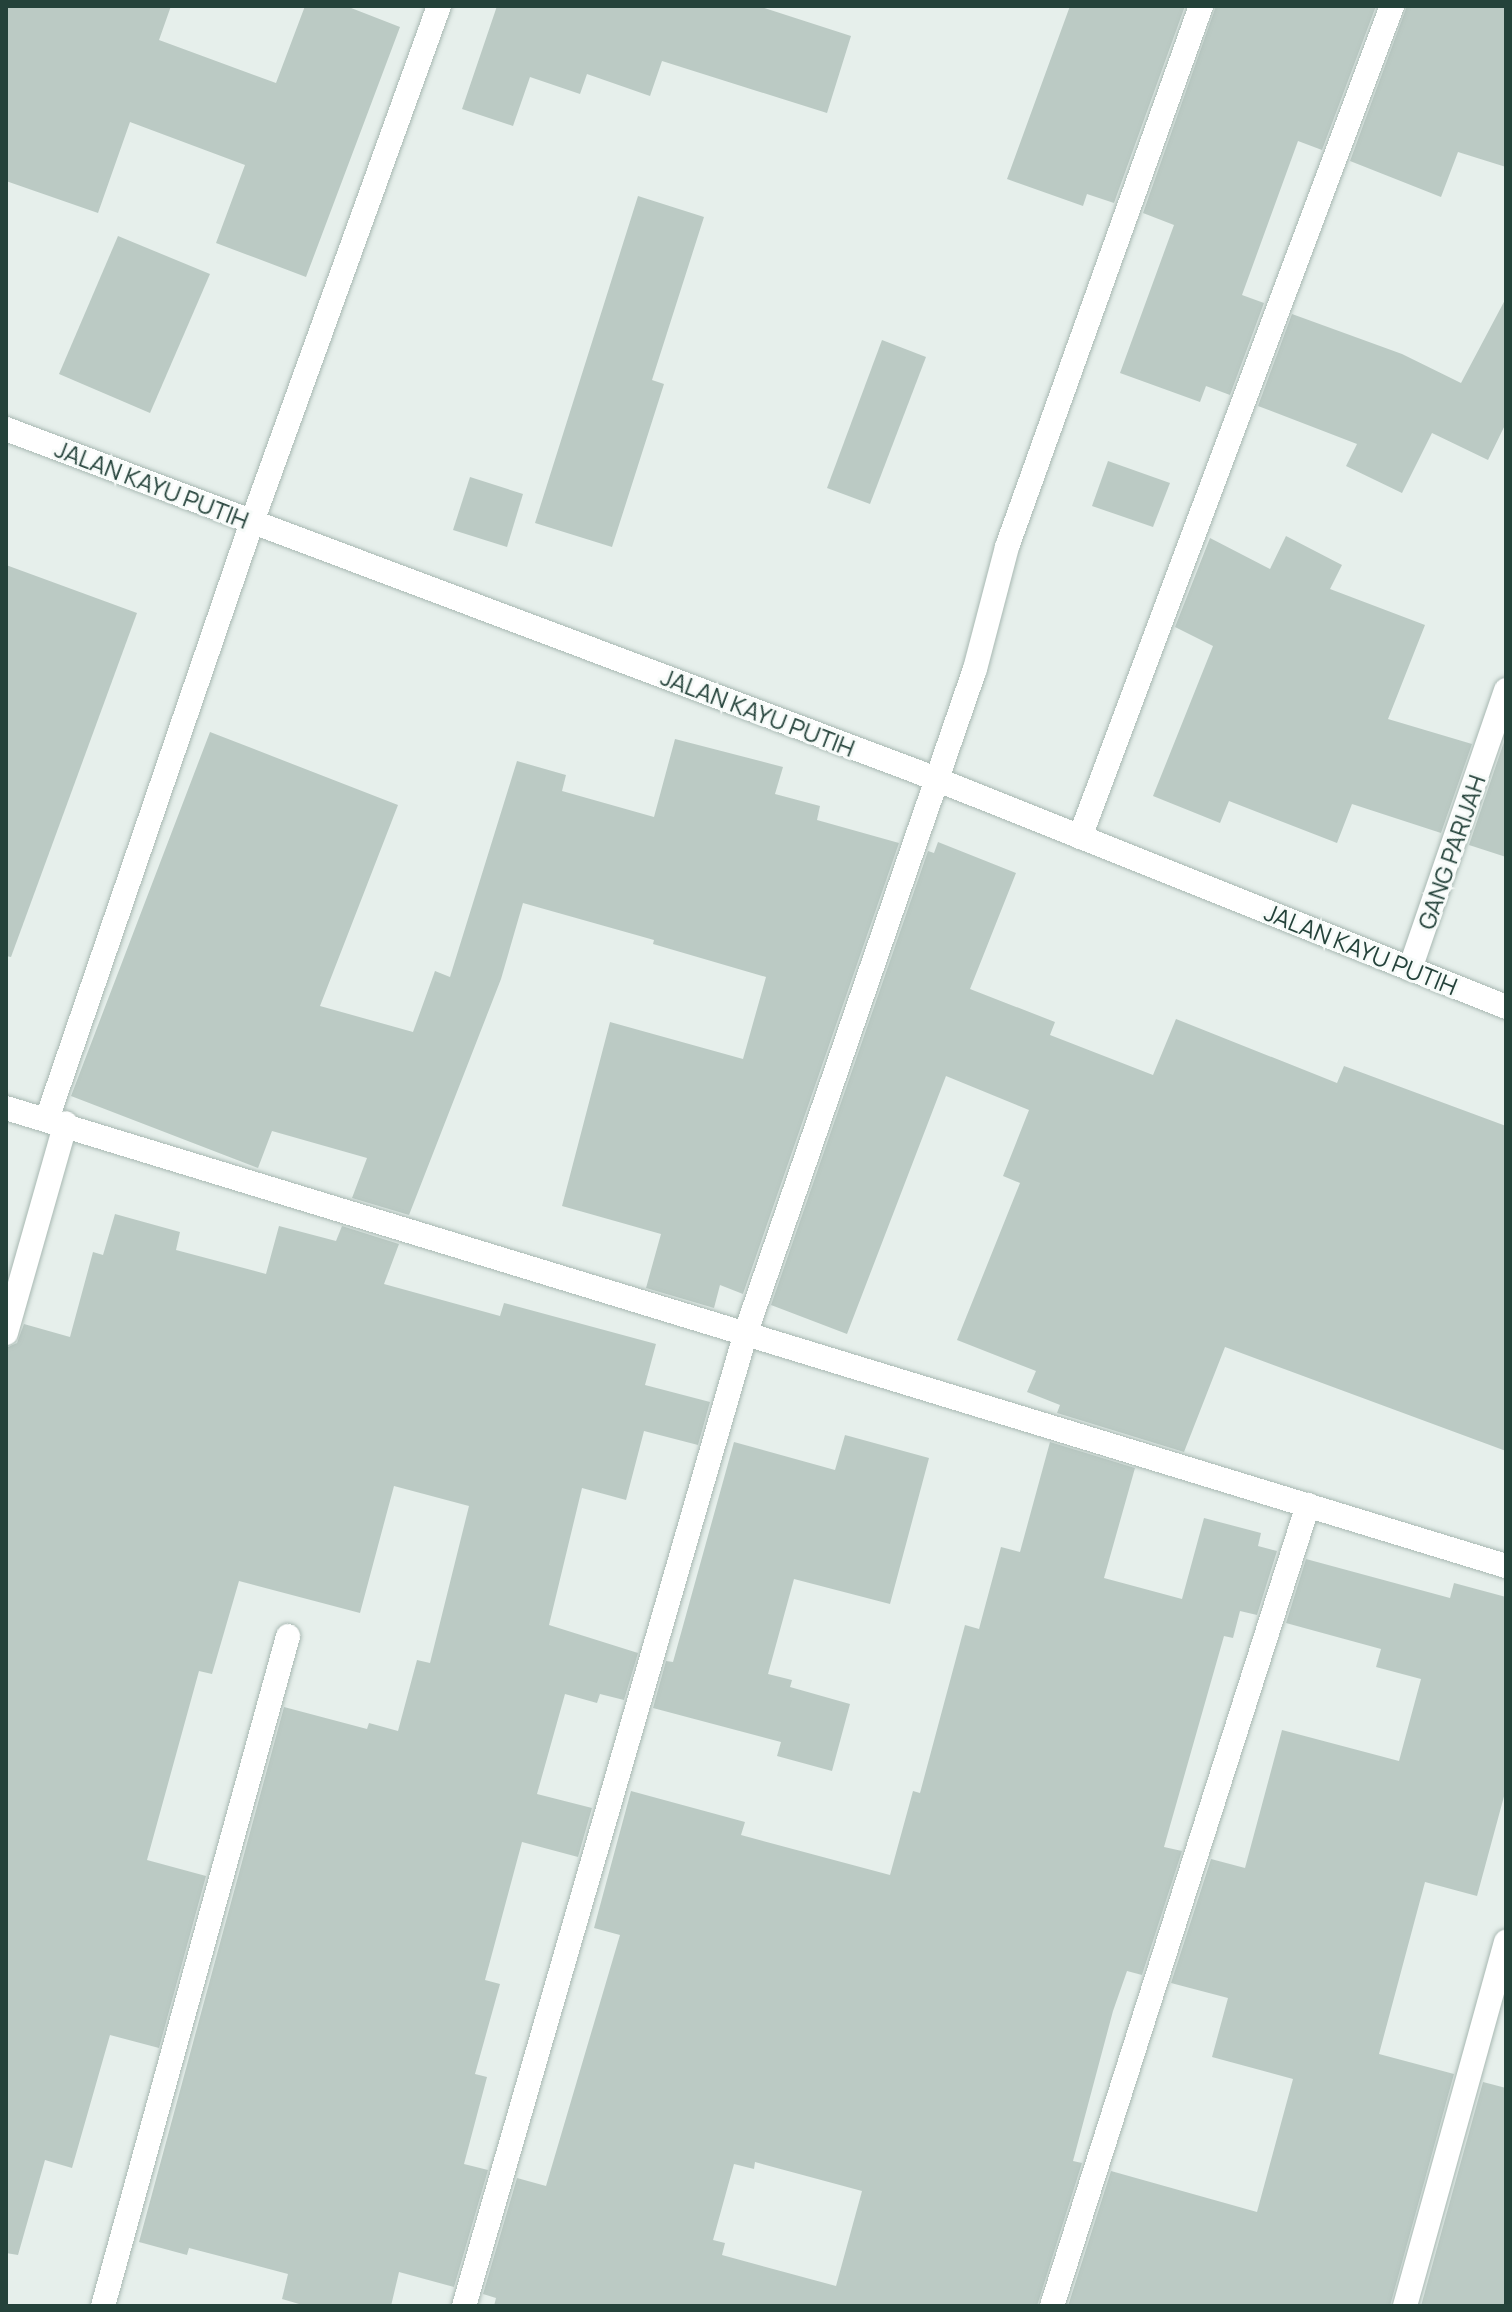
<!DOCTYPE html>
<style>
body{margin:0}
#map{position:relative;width:1512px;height:2312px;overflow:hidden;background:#e6efeb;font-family:Manrope,sans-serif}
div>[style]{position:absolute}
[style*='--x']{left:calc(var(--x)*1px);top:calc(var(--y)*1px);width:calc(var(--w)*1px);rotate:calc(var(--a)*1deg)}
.building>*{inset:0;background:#bbcac4}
.roads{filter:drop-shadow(0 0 2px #a8b8b2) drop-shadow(0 0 2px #a8b8b2)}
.minor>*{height:24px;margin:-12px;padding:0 12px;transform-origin:12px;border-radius:12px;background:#fff}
span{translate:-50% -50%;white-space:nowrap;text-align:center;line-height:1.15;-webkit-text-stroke:6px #f7fbf9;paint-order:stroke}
.street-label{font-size:24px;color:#24423a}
.frame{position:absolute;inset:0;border:8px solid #24423a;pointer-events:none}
</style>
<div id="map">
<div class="building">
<div style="clip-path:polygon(6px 6px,171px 6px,159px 40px,276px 83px,305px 6px,346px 6px,400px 27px,306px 277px,216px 243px,245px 165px,130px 122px,98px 213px,6px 181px)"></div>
<div style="clip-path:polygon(497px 6px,758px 6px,851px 36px,827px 113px,662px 61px,650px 96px,587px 74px,580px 94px,530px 77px,513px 126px,462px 109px)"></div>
<div style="clip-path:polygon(1070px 6px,1185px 6px,1114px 203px,1087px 194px,1083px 206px,1007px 179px)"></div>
<div style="clip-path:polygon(1216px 6px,1376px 6px,1322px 150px,1298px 141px,1242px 295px,1264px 303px,1230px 395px,1206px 386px,1200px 402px,1120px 373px,1174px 225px,1143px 213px)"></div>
<div style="clip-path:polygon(1407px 6px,1506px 6px,1506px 167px,1458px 152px,1441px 197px,1350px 161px)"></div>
<div style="clip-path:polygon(638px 196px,704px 217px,652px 380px,664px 384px,612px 547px,535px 523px)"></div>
<div style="clip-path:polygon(118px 236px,210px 274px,150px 413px,59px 374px)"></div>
<div style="clip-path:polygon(1506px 298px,1506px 423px,1488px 460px,1432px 433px,1402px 493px,1346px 466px,1357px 444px,1258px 406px,1292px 314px,1402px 354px,1461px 383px)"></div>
<div style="clip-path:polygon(882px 340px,926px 357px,870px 504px,827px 488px)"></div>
<div style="clip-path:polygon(1108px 461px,1170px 483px,1153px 527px,1092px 506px)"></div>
<div style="clip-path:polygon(470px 477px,523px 494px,507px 547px,453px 530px)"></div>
<div style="clip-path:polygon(1286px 536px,1342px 565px,1330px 589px,1425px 625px,1388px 719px,1472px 744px,1441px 833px,1352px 804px,1337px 843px,1229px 801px,1220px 823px,1153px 796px,1213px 646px,1175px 627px,1210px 538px,1270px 569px)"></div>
<div style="clip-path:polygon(6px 565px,137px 613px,11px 957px,6px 956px)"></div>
<div style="clip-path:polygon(210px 732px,398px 805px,320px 1006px,413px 1032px,435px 971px,450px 977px,517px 761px,566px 775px,562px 791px,654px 817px,675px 739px,783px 767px,775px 794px,820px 806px,817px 820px,899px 843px,743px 1294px,720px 1285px,714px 1308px,646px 1288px,661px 1234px,562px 1206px,610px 1022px,743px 1059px,766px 977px,653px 944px,654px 940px,523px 903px,501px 979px,409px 1215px,352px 1198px,367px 1158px,272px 1131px,258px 1168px,71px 1096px)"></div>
<div style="clip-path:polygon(1506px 736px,1506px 857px,1469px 845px)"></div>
<div style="clip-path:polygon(938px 842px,1016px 873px,970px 989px,1055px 1022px,1050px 1035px,1153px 1075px,1176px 1019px,1337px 1083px,1344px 1066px,1506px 1126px,1506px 1451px,1225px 1347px,1184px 1452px,1057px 1413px,1060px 1405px,1027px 1392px,1036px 1371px,957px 1340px,1020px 1183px,1003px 1176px,1029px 1110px,946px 1076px,847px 1334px,771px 1305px,928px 851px,934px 853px)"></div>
<div style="clip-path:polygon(115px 1214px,180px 1232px,176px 1250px,266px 1274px,279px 1226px,336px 1241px,342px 1226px,399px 1244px,384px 1284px,500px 1316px,504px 1303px,656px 1344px,645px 1385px,710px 1402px,698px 1445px,644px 1431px,626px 1500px,582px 1488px,549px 1625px,638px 1653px,624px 1700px,600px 1694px,597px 1703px,565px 1694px,537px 1794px,592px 1808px,578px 1857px,522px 1842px,485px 1980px,500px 1984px,475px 2074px,487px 2077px,464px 2164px,488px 2170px,454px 2287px,399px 2272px,391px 2306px,306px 2306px,282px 2299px,288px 2274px,189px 2248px,187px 2255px,139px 2242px,284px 1707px,367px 1729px,369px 1723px,398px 1731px,417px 1660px,430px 1663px,469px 1506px,394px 1486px,360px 1613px,239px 1581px,212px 1674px,199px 1671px,147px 1860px,206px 1876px,159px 2048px,110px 2035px,72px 2168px,45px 2160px,18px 2255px,6px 2253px,6px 1348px,17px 1343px,24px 1324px,70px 1337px,93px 1252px,103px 1255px)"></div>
<div style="clip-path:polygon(845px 1435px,929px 1458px,890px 1604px,794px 1579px,768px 1674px,792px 1680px,790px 1687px,850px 1704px,832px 1771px,777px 1756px,781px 1742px,653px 1708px,666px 1661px,673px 1662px,734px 1442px,835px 1470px)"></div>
<div style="clip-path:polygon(evenodd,1050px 1442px,1135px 1468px,1104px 1578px,1182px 1599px,1204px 1518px,1261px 1533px,1258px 1546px,1277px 1551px,1257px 1615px,1240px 1611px,1233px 1638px,1224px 1636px,1164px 1847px,1182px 1851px,1142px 1975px,1127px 1971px,1113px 2011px,1073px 2161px,1082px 2163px,1037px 2306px,494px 2306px,496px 2298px,483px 2294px,517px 2178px,546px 2186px,620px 1935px,594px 1928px,631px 1791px,745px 1822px,741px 1835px,890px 1875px,913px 1791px,920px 1793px,965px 1625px,979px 1629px,1001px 1547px,1020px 1552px,1050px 1442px,755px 2162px,862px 2191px,836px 2286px,722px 2255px,725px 2243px,713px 2240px,734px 2164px,754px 2169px,755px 2162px)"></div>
<div style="clip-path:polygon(1306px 1559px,1450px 1598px,1454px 1583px,1506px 1597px,1506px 1789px,1477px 1896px,1425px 1882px,1379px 2054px,1454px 2074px,1390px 2306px,1068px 2306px,1111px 2171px,1257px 2212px,1293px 2079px,1212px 2057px,1228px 1998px,1171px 1983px,1211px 1859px,1245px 1868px,1282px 1730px,1399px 1761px,1421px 1679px,1376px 1667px,1381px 1649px,1286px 1623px)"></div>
<div style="clip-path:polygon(1483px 2082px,1506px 2088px,1506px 2306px,1421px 2306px)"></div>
</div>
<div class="roads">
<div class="minor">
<div style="--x:6;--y:429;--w:974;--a:20.61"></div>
<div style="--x:918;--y:772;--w:633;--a:21.78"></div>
<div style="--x:1080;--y:837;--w:888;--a:-69.42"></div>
<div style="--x:1410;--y:969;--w:295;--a:-71"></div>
<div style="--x:6;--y:1108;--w:1568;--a:16.98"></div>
<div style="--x:47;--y:1119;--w:631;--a:-71.05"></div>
<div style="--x:252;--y:522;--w:549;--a:-70.08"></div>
<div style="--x:6;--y:1333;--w:218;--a:-74.1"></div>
<div style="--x:103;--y:2306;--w:695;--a:-74.56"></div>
<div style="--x:464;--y:2306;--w:1014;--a:-73.85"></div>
<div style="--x:746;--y:1332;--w:701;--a:-70.95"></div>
<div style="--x:975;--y:669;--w:126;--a:-75.3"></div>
<div style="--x:1007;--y:547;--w:575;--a:-70.27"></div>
<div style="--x:1052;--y:2306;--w:841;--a:-72.28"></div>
<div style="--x:1405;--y:2306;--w:378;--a:-74.5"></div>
</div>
</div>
<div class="street-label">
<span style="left:152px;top:484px;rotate:21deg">JALAN KAYU PUTIH</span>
<span style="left:758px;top:712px;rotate:21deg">JALAN KAYU PUTIH</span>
<span style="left:1451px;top:852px;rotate:-71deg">GANG PARIJAH</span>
<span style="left:1361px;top:949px;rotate:22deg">JALAN KAYU PUTIH</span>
</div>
<div class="frame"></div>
</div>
